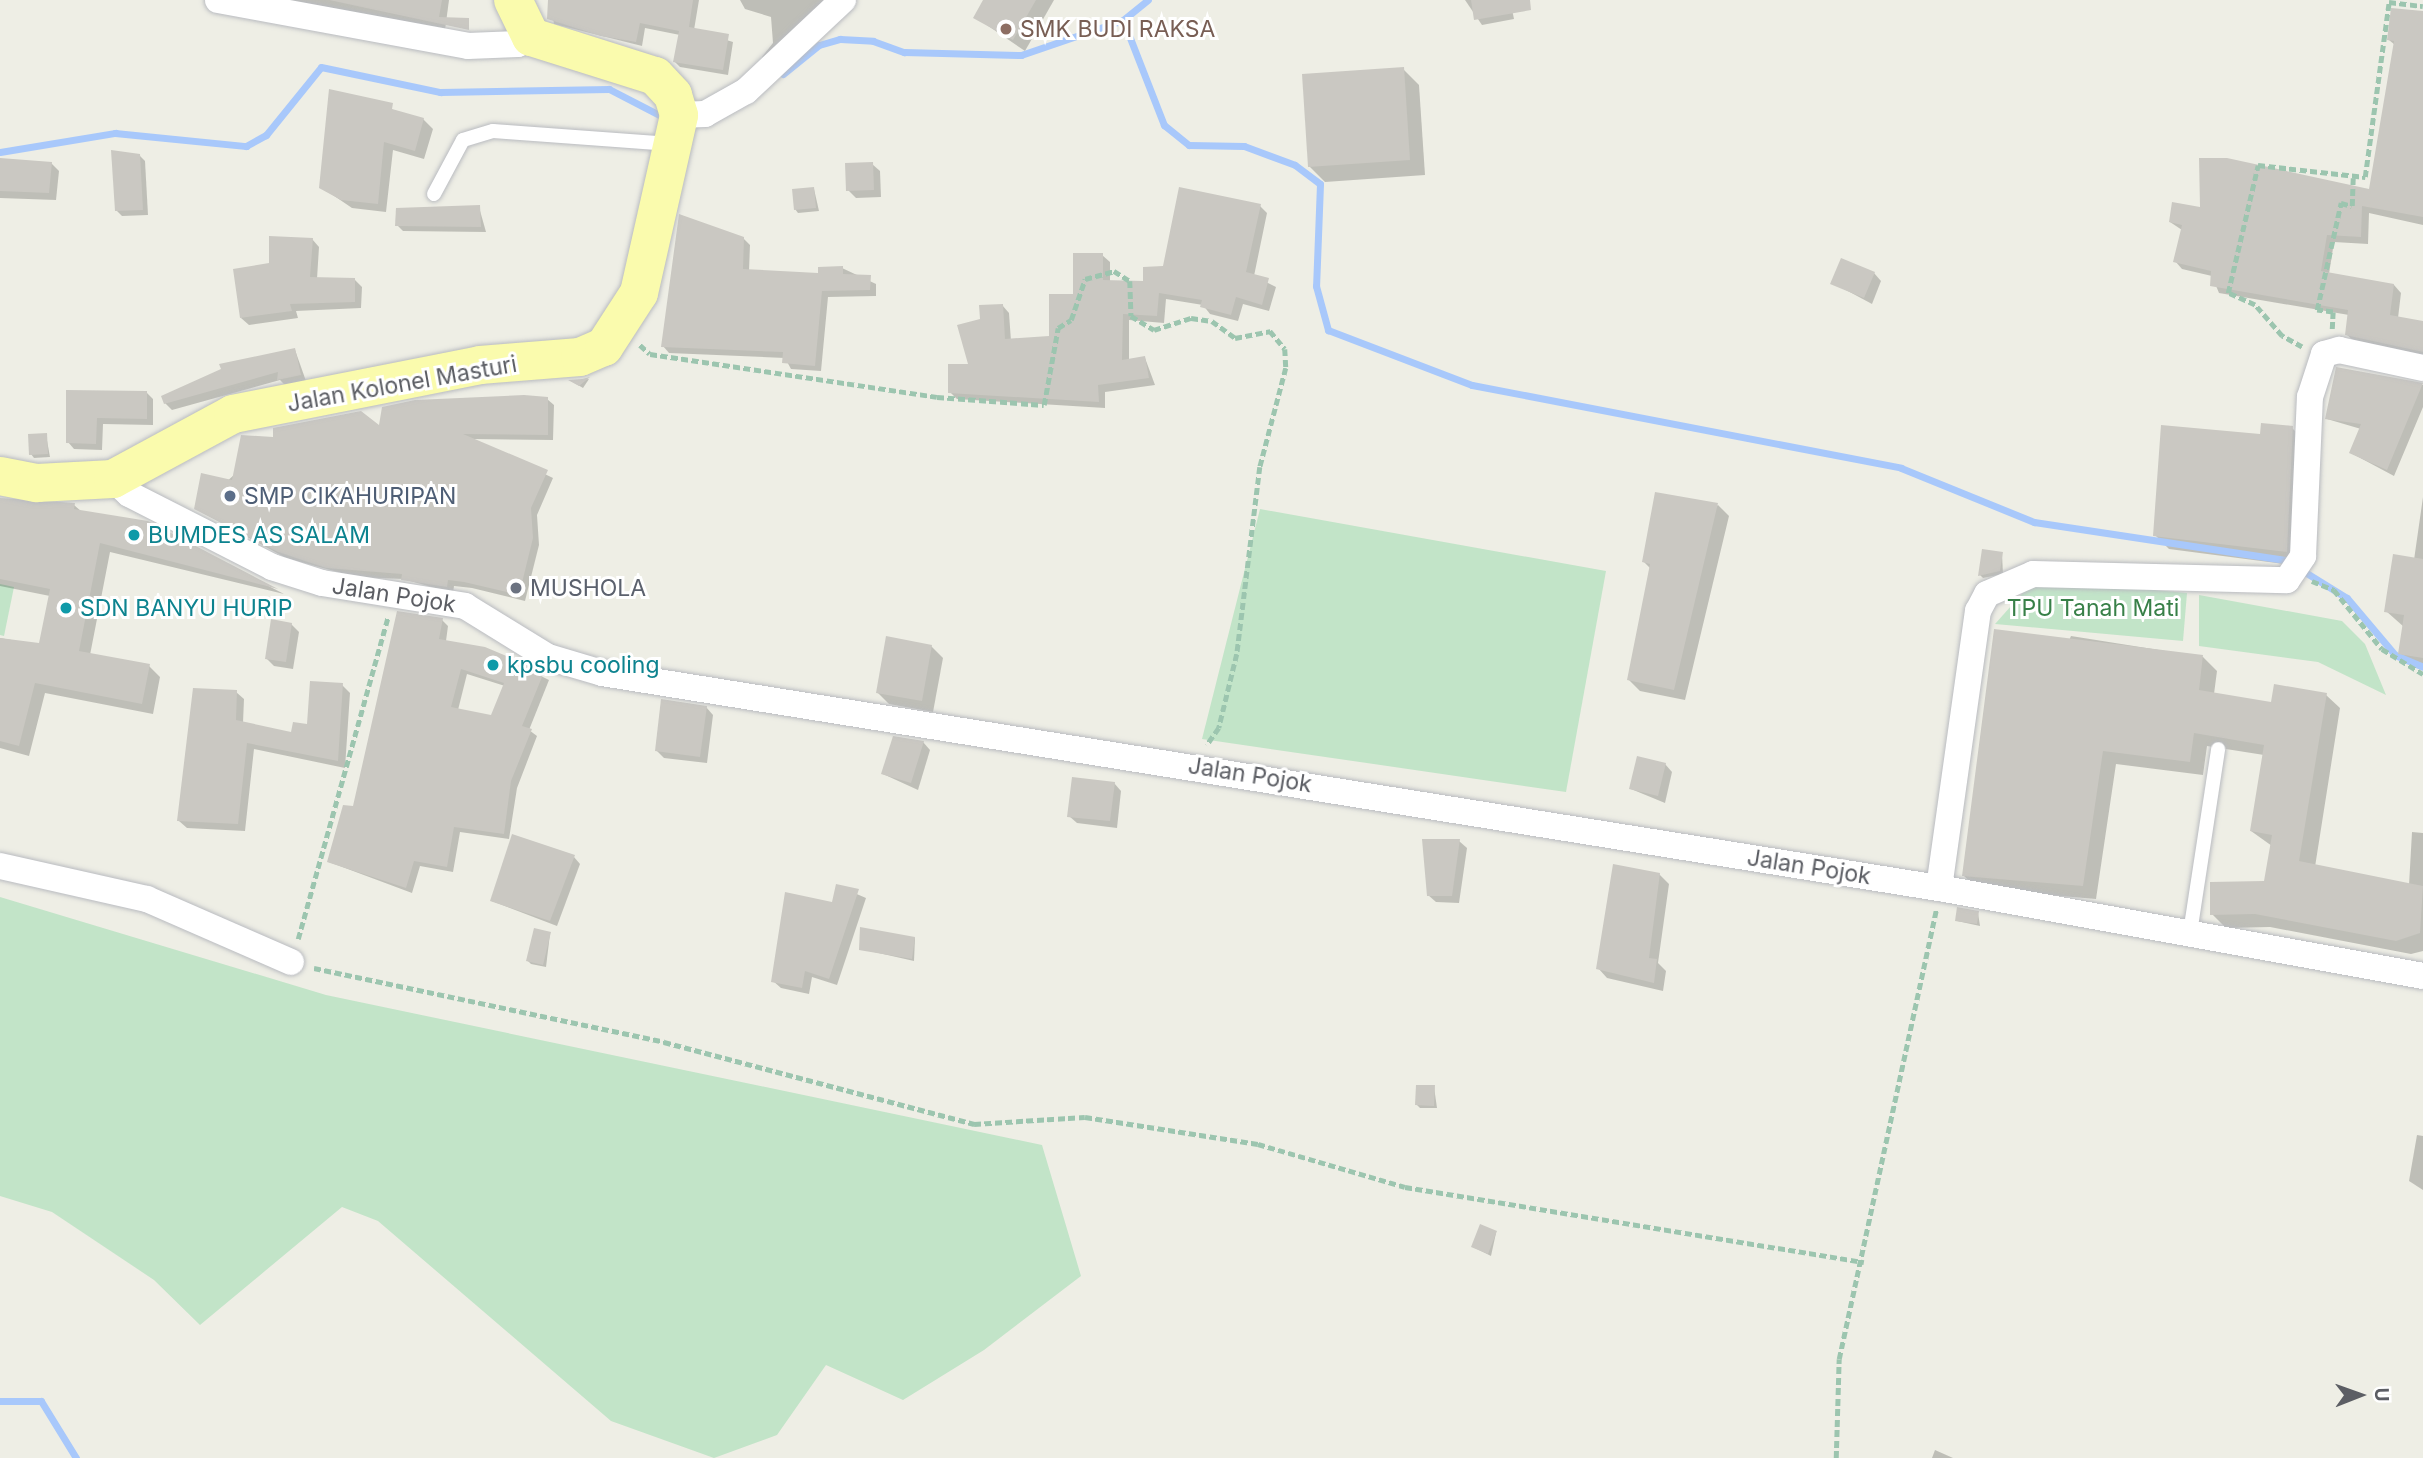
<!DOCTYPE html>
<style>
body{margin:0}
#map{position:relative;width:2423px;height:1458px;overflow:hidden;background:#eeeee5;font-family:Inter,sans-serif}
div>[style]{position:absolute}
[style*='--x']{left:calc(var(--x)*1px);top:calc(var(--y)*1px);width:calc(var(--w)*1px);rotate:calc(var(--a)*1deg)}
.green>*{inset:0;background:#c2e4c8}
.shadow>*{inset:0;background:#0003}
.stream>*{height:7px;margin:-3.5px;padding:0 3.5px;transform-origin:3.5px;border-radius:3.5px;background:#a8c8fb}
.building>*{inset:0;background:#cac8c2}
.path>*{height:4.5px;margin-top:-2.25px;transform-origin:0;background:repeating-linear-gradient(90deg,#9cc5af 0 7px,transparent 0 10.5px)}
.roads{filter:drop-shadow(0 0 2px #b9bbc0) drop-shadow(0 0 2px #b9bbc0)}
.lane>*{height:14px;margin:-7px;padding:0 7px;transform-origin:7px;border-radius:7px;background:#fff}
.street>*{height:26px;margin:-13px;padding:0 13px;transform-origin:13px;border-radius:13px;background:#fff}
.primary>*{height:38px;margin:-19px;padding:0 19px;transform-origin:19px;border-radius:19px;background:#fafbad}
.dots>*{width:19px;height:19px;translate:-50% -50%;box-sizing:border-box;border:4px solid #fff;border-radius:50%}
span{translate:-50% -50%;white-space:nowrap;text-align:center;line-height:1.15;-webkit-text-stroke:6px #fff;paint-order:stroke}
.education-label{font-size:23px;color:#785e54}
.left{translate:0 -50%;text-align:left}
.street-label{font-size:23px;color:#5c5e64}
.service-label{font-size:23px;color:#4e5e75}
.culture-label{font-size:23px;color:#0d838f}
.worship-label{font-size:23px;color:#5b616d}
.park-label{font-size:23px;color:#388048}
.north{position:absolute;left:2325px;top:1360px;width:70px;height:70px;-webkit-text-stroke:5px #fff;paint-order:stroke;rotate:89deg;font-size:19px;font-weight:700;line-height:28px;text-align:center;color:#5c5e64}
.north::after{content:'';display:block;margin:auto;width:24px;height:32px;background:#5c5e64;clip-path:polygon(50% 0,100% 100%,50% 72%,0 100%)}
</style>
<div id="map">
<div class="green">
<div style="clip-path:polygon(1260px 509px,1606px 571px,1566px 792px,1202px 739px)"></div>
<div style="clip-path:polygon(2035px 579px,2187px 593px,2183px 641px,1995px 624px)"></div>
<div style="clip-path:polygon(0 584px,14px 587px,4px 636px,0 635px)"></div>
<div style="clip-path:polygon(2199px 595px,2342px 621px,2365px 644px,2386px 695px,2318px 662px,2199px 646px)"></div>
<div style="clip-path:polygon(0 897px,326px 995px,1042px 1145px,1081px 1276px,984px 1350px,903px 1400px,826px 1365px,777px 1435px,714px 1458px,611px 1421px,378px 1221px,342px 1207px,200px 1325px,154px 1280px,52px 1212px,0 1196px)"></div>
</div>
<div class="shadow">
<div style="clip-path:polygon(280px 0,449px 0,445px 30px)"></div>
<div style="clip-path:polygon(550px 0,699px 0,694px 30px,733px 42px,728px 75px,680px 67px,674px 61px,680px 35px,645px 28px,642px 46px,554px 24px)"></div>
<div style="clip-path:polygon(740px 0,826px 0,766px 61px,762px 57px,773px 43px,771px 17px,745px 9px)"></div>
<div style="clip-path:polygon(985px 0,1054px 0,1025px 51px,975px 17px)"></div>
<div style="clip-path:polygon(1510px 0,1514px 19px,1482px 25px,1465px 0)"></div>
<div style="clip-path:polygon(2423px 13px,2423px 225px,2369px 213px,2368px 244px,2334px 242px,2329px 274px,2394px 285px,2401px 293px,2398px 318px,2423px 322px,2423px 359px,2355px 342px,2347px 335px,2349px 315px,2219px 293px,2212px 276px,2182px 269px,2175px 261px,2182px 230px,2170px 222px,2201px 209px,2370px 191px,2395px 45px,2389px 40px)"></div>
<div style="clip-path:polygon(1403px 69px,1419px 85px,1425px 175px,1325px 182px,1309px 166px)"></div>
<div style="clip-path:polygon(331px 91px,423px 119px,433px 129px,424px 159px,393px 150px,386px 212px,352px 208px,321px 187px)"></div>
<div style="clip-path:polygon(139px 155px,145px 161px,148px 215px,122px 216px,116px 210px)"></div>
<div style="clip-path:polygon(0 159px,51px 163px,59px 171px,56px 200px,0 198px)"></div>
<div style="clip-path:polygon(872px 164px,880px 171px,881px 197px,856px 198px,848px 190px)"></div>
<div style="clip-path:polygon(814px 189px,819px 211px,798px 213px,795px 209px)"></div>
<div style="clip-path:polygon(1260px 206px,1267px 213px,1254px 276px,1276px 287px,1269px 311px,1243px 304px,1238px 321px,1210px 314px,1203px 305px,1166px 299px,1164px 323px,1129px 320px,1129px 360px,1145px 358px,1155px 385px,1105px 392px,1105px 408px,957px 399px,950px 392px,970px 366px,982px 321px,1002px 305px,1009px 313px,1011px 341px,1051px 337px,1102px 255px,1110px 262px,1110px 282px,1145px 282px)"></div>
<div style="clip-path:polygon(479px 207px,486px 232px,403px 231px,397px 225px)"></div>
<div style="clip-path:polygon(743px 238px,750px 245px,749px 271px,820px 275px,842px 268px,876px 284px,876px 296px,828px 297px,821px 371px,791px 369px,785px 358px,669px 353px,663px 346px)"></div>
<div style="clip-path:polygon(312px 239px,319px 247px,317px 279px,355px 280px,362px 287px,361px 308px,296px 311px,298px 318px,249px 325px,241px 318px,271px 265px)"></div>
<div style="clip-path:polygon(1874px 273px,1881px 281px,1872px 304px,1833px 283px)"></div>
<div style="clip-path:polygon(295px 350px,306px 381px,286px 386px,280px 380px,172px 410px,165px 403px)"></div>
<div style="clip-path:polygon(2338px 369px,2423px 385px,2423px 407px,2394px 476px,2351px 453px,2361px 429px,2327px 419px)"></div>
<div style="clip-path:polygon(589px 379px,583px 388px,571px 381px)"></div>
<div style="clip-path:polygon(68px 392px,147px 393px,153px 399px,153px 425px,103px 424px,102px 450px,74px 449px,68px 442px)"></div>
<div style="clip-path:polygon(547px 399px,554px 405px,553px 440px,472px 439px,553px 478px,537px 515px,539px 545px,525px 601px,472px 588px,454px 586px,453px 593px,403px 579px,356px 577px,286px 558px,196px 509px,274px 439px,380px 429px)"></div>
<div style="clip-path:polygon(2292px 428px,2306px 442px,2300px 566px,2169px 549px,2155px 535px,2262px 436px)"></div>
<div style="clip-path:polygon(46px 435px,50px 457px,34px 458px,31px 454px)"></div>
<div style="clip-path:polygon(2423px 497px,2423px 670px,2400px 654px,2404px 627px,2386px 611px,2414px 560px)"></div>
<div style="clip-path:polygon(0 500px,74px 505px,82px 512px,147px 523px,284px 594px,110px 552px,90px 655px,149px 666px,160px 677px,153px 714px,45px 693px,29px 756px,0 748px,0 638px,40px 645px,50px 596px,0 586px)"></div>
<div style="clip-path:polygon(1718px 505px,1729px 516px,1685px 700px,1640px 691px,1629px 680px,1651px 569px,1644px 562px)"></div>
<div style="clip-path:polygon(2002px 554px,2003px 574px,1983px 578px,1980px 575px)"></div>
<div style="clip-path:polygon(evenodd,442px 620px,448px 626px,446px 641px,484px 648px,549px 680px,529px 730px,537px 736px,517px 788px,509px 839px,460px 832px,453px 872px,420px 866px,412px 893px,329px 862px,442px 620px,467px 674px,505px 686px,492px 717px,458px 710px,467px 674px)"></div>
<div style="clip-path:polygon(291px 624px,299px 632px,293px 669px,274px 666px,266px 658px)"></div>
<div style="clip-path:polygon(2071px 636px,2203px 657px,2217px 671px,2214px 694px,2273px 704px,2326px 695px,2340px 708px,2315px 867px,2409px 885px,2412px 832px,2423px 833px,2423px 951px,2411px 954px,2270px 927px,2226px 928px,2212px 914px,2266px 883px,2272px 846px,2251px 831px,2264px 755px,2207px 746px,2203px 775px,2116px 764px,2096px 899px,1978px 889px,1964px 876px)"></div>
<div style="clip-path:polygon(931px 646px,943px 658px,933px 712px,889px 704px,877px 692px)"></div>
<div style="clip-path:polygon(342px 685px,350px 693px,345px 768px,254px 749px,245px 831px,187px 828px,179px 821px,236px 692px,244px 699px,243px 723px,293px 734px,308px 726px)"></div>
<div style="clip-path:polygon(706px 707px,713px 715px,707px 763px,664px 758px,656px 750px)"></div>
<div style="clip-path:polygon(923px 742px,930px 750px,918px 790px,883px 774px)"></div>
<div style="clip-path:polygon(1665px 764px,1672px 772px,1665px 803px,1631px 789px)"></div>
<div style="clip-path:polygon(1114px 783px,1121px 791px,1117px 828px,1077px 823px,1069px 816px)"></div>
<div style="clip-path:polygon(1459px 841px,1467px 848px,1459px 903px,1436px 902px,1428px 895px)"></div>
<div style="clip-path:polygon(574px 857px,580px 864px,557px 926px,492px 901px)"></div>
<div style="clip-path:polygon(1659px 874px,1669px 884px,1658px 963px,1666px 971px,1663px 991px,1607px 978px,1598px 968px)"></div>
<div style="clip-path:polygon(838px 886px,866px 898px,837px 985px,812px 977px,809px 994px,781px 988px,773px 981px,833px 904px)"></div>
<div style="clip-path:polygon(1978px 913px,1980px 926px,1957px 921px)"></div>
<div style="clip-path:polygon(550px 934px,546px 967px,531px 964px,528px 961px)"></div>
<div style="clip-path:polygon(915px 938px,914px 961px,861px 949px)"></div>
<div style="clip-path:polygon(1434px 1087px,1437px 1108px,1420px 1108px,1417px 1105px)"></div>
<div style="clip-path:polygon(2417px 1135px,2423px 1136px,2423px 1190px,2409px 1181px)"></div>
<div style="clip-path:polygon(1496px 1233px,1491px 1256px,1473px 1247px)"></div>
<div style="clip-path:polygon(1935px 1450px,1953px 1458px,1932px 1458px)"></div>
</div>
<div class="stream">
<div style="--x:1123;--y:20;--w:113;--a:68.7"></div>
<div style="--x:1164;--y:125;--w:32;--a:39"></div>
<div style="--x:1189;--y:145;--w:55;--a:1"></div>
<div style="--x:1244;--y:146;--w:54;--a:20.4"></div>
<div style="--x:1295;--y:165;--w:31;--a:37"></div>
<div style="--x:1320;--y:184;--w:102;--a:92.2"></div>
<div style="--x:1316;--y:286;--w:46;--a:74.7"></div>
<div style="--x:1328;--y:330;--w:154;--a:20.9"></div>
<div style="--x:1472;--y:385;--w:437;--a:10.9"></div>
<div style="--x:1901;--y:468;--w:144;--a:22.1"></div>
<div style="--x:2034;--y:522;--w:261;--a:8.6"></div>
<div style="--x:783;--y:74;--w:46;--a:-38.9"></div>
<div style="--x:819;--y:45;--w:22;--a:-16"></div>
<div style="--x:840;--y:39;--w:33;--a:3"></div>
<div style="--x:873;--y:41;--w:33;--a:20"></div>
<div style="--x:904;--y:52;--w:117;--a:1.5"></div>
<div style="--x:1021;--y:55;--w:108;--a:-18.9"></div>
<div style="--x:1123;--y:20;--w:32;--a:-39"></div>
<div style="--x:0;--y:152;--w:117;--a:-9.4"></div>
<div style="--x:115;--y:133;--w:132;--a:5.7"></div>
<div style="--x:246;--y:146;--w:23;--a:-29"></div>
<div style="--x:266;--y:135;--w:87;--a:-51"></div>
<div style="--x:321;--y:67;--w:122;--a:11.9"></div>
<div style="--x:440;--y:92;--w:169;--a:-1"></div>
<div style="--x:609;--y:89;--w:65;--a:27.3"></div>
<div style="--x:2300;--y:569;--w:55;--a:31.7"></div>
<div style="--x:2347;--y:598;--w:75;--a:49.9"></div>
<div style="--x:2395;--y:655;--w:30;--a:23"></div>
<div style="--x:0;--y:1401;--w:41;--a:0"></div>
<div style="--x:41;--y:1401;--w:67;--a:58.4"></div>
</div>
<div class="building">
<div style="clip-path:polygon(329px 0,442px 0,439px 17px,469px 18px,469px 30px)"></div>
<div style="clip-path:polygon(548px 0,693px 0,689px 27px,729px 34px,723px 70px,673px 62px,679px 31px,640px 23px,636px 42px,601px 36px,547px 19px)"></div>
<div style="clip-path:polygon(983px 0,1036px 0,1013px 40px,973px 18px)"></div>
<div style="clip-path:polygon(1471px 0,1530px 0,1531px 10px,1474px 20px)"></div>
<div style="clip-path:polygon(2391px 8px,2423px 11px,2423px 217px,2362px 206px,2361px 237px,2327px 235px,2321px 271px,2394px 284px,2390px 315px,2423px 321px,2423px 352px,2345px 335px,2348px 310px,2210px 286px,2211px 271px,2173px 262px,2182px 225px,2169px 222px,2172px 202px,2200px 207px,2199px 158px,2227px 158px,2369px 189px,2394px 41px,2387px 40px)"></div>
<div style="clip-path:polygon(1404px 67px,1410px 160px,1308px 167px,1302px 74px)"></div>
<div style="clip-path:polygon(329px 89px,393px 103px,392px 109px,424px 118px,415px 151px,384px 142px,378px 204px,341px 200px,319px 188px)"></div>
<div style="clip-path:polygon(111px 150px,140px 154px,143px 210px,115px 211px)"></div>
<div style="clip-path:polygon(0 158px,52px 162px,49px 193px,0 191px)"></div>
<div style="clip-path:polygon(873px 162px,874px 190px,846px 191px,845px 163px)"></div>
<div style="clip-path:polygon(814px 187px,816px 208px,794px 210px,792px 189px)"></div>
<div style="clip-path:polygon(1179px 187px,1261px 204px,1246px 272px,1269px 278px,1262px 305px,1236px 297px,1231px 315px,1200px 307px,1202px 300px,1159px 293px,1157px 316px,1123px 314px,1122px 360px,1145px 356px,1149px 378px,1098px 385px,1099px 402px,948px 393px,948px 364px,968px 364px,957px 325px,980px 319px,979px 305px,1003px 304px,1005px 339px,1049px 336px,1049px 294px,1073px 294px,1073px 253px,1103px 253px,1103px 280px,1143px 281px,1143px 267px,1163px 266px)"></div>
<div style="clip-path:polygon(480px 205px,481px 227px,395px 226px,396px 208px)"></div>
<div style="clip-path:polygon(679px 214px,744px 237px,743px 269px,818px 273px,818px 267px,843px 266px,843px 274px,871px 275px,870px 290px,822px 291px,815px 366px,782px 363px,783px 352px,661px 347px)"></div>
<div style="clip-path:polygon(269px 236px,313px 238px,310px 277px,355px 278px,355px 302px,290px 304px,292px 311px,240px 318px,233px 269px,269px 263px)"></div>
<div style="clip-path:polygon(1841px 258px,1875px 272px,1864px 298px,1830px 284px)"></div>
<div style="clip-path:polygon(295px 348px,301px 375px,277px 380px,278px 372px,164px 404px,161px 396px,221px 369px,219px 364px)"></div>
<div style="clip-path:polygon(2336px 367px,2423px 383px,2387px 470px,2349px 453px,2361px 424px,2325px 419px)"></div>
<div style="clip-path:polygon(590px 377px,579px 386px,568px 380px,582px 379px)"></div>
<div style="clip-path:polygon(66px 390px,147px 391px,147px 419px,97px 418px,96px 444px,66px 443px)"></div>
<div style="clip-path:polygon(524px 395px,548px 397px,548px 435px,463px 434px,548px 470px,531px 508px,533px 538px,519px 595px,464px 582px,448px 580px,447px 587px,401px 580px,402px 574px,326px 568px,278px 552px,194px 509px,201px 473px,232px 480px,241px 435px,273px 437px,273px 428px,361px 411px,379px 425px,382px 407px,415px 400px)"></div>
<div style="clip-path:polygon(2261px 423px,2293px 426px,2287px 552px,2153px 536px,2161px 425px,2260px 434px)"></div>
<div style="clip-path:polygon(47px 433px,48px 454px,29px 455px,28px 434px)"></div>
<div style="clip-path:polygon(1655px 492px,1718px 503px,1674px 690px,1627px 680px,1650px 564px,1642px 562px)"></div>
<div style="clip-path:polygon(0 498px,75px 503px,74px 509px,148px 521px,278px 589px,100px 543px,79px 651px,150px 664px,142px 704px,35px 683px,19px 746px,0 741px,0 638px,39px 643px,50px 589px,0 579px)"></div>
<div style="clip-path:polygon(1982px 549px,2003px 552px,2000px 571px,1978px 576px)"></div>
<div style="clip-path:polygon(2393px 554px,2423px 559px,2423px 658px,2398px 654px,2404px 615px,2384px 612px)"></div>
<div style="clip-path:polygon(evenodd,397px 611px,443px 618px,439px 639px,485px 647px,544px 672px,522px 726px,532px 729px,511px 781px,504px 834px,454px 827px,447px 867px,414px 861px,406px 888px,327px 862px,343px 805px,353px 806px,397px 611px,461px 669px,504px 683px,491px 715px,451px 707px,461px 669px)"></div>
<div style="clip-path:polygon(271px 619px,292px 623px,286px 662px,265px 659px)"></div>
<div style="clip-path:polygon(1994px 629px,2203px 655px,2199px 690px,2271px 702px,2274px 684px,2327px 693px,2299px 861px,2423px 886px,2420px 933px,2396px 941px,2255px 914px,2210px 915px,2210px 882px,2264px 881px,2272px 835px,2250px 831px,2264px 745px,2194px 733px,2190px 762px,2103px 751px,2083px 886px,1962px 876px)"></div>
<div style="clip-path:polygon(886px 636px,932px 645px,922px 701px,876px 693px)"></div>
<div style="clip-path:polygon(310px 681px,343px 683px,338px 761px,247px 743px,238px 824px,177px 821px,193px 688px,237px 690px,236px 720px,291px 732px,293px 722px,307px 724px)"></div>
<div style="clip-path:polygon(661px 699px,707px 706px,700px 757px,655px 751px)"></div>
<div style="clip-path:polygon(893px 736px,924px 741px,911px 783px,881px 774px)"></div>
<div style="clip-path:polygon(1637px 756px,1666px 763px,1658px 796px,1629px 789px)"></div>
<div style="clip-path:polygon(1072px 777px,1115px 782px,1110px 821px,1067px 817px)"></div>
<div style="clip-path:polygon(512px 834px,575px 855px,550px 921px,490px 901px)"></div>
<div style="clip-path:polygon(1422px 839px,1460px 839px,1452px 896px,1427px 896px)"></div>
<div style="clip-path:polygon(1613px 864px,1660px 873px,1649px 958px,1657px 959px,1654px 983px,1596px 969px)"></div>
<div style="clip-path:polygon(836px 884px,859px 889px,829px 979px,805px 971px,802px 988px,771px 982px,785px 892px,832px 902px)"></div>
<div style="clip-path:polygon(1957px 907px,1979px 911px,1977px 924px,1955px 921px)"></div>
<div style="clip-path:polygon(860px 927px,915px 937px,912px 959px,859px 950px)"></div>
<div style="clip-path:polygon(534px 928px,551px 932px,543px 965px,526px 961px)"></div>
<div style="clip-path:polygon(1416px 1085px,1435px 1085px,1434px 1106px,1415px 1105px)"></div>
<div style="clip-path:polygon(1480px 1224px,1497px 1231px,1488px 1254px,1471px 1247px)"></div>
</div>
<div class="path">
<div style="--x:2332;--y:329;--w:17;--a:-87"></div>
<div style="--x:2333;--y:312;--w:16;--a:-173"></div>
<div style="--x:2317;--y:310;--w:110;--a:-77.4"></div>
<div style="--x:2341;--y:203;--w:11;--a:15"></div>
<div style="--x:2352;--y:206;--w:28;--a:-88"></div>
<div style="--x:640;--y:345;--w:13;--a:42"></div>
<div style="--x:650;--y:354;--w:290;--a:8.5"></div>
<div style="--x:937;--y:397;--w:107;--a:4.3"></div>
<div style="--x:1044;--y:405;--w:78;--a:-79.7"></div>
<div style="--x:1058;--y:328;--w:15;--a:-32"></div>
<div style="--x:1071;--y:320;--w:43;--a:-71.1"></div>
<div style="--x:1085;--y:279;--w:30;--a:-15"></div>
<div style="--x:1114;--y:271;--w:19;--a:32"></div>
<div style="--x:1130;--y:281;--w:35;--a:88"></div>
<div style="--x:1131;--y:316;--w:27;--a:31"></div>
<div style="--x:1154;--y:330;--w:39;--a:-18"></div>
<div style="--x:1191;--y:318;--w:21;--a:8"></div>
<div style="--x:1212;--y:321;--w:29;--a:36"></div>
<div style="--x:1235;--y:338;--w:36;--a:-11"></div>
<div style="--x:1270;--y:331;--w:23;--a:50"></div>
<div style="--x:1285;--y:349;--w:19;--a:87"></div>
<div style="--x:1286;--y:368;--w:102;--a:104.7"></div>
<div style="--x:1260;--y:467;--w:188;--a:97"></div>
<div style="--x:1237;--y:654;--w:76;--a:103.7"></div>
<div style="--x:1219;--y:728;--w:21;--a:125"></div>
<div style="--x:2302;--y:347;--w:23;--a:-151"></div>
<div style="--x:2282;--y:336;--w:41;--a:-131.1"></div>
<div style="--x:2255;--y:305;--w:30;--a:-156"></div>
<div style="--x:2228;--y:293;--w:131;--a:-76.8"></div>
<div style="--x:2258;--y:165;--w:108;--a:6.4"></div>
<div style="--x:2365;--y:177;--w:177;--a:-82.2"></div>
<div style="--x:2389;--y:2;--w:34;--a:7"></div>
<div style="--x:2312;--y:581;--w:24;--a:22"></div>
<div style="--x:2334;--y:590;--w:76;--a:50.9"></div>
<div style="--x:2382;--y:649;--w:48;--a:31.4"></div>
<div style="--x:298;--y:939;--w:334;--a:-74.4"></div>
<div style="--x:314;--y:968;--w:358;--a:11.9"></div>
<div style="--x:664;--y:1042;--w:321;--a:14.8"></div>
<div style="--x:974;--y:1124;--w:111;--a:-3.6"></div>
<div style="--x:1085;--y:1117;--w:175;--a:8.9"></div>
<div style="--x:1258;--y:1144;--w:153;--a:16.3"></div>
<div style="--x:1405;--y:1187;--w:465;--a:9.3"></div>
<div style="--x:1836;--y:1458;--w:99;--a:-88.3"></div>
<div style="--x:1839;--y:1359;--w:459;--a:-77.8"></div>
</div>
<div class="roads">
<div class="lane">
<div style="--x:434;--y:194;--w:61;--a:-61.8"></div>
<div style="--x:463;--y:140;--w:31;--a:-17"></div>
<div style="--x:493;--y:131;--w:178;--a:4.2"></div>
<div style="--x:2190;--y:933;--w:186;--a:-81.3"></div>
</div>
<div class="street">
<div style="--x:218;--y:0;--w:254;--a:10.4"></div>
<div style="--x:468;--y:46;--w:50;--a:-2.3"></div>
<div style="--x:518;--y:44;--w:15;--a:-28"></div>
<div style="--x:679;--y:115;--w:26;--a:-2"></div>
<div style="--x:705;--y:114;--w:47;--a:-29.3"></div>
<div style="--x:746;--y:91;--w:133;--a:-43.2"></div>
<div style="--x:113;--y:479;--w:22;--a:43"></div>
<div style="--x:129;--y:494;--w:161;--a:27"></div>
<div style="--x:272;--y:567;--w:52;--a:17.7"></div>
<div style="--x:322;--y:583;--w:145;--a:9.1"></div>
<div style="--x:465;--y:606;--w:97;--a:31.6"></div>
<div style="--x:548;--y:657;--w:56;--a:16.5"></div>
<div style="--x:602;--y:673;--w:1354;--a:9.14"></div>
<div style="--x:1939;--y:888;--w:492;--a:10.3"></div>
<div style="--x:0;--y:866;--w:151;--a:12.7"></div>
<div style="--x:147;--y:899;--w:157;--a:23.6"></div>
<div style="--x:1939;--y:888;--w:280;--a:-82"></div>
<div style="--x:1978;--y:611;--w:19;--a:-62"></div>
<div style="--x:1987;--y:594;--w:50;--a:-23.5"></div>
<div style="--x:2033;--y:574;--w:254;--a:1.4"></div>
<div style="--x:2287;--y:580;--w:29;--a:-56"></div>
<div style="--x:2303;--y:556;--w:159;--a:-87.5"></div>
<div style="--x:2310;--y:397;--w:45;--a:-72"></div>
<div style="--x:2324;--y:354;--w:16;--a:-15"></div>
<div style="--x:2339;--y:350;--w:86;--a:12.1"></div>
</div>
<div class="primary">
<div style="--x:0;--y:476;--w:38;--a:11"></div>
<div style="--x:37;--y:483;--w:76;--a:-3"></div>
<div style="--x:113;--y:479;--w:136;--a:-28.4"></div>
<div style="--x:233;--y:414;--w:252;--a:-11.2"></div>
<div style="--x:480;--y:365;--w:100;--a:-4.6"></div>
<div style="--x:580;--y:357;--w:26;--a:-23"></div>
<div style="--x:604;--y:347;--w:64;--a:-57.1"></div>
<div style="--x:639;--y:293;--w:182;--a:-77.3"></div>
<div style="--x:679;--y:115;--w:21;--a:-107"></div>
<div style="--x:673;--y:95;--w:26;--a:-133"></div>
<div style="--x:655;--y:76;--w:130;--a:-162.5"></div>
<div style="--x:531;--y:37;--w:41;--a:-115.9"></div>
</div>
</div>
<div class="dots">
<div style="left:1006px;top:29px;background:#8d6e63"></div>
<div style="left:230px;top:496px;background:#5c6f8a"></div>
<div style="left:134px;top:535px;background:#0f9aa8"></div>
<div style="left:516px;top:588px;background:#6b7280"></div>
<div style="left:66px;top:608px;background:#0f9aa8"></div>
<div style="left:493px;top:665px;background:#0f9aa8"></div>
</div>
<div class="education-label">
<span class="left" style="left:1020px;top:29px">SMK BUDI RAKSA</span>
</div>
<div class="street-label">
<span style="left:402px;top:384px;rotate:-10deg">Jalan Kolonel Masturi</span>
<span style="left:394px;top:595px;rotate:9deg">Jalan Pojok</span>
<span style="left:1250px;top:775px;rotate:9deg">Jalan Pojok</span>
<span style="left:1809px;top:867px;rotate:9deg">Jalan Pojok</span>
</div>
<div class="service-label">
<span class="left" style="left:244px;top:496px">SMP CIKAHURIPAN</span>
</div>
<div class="culture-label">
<span class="left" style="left:148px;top:535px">BUMDES AS SALAM</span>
<span class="left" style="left:80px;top:608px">SDN BANYU HURIP</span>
<span class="left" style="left:507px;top:665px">kpsbu cooling</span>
</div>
<div class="worship-label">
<span class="left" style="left:530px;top:588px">MUSHOLA</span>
</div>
<div class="park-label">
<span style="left:2093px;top:608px">TPU Tanah Mati</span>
</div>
<div class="north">U</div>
</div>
